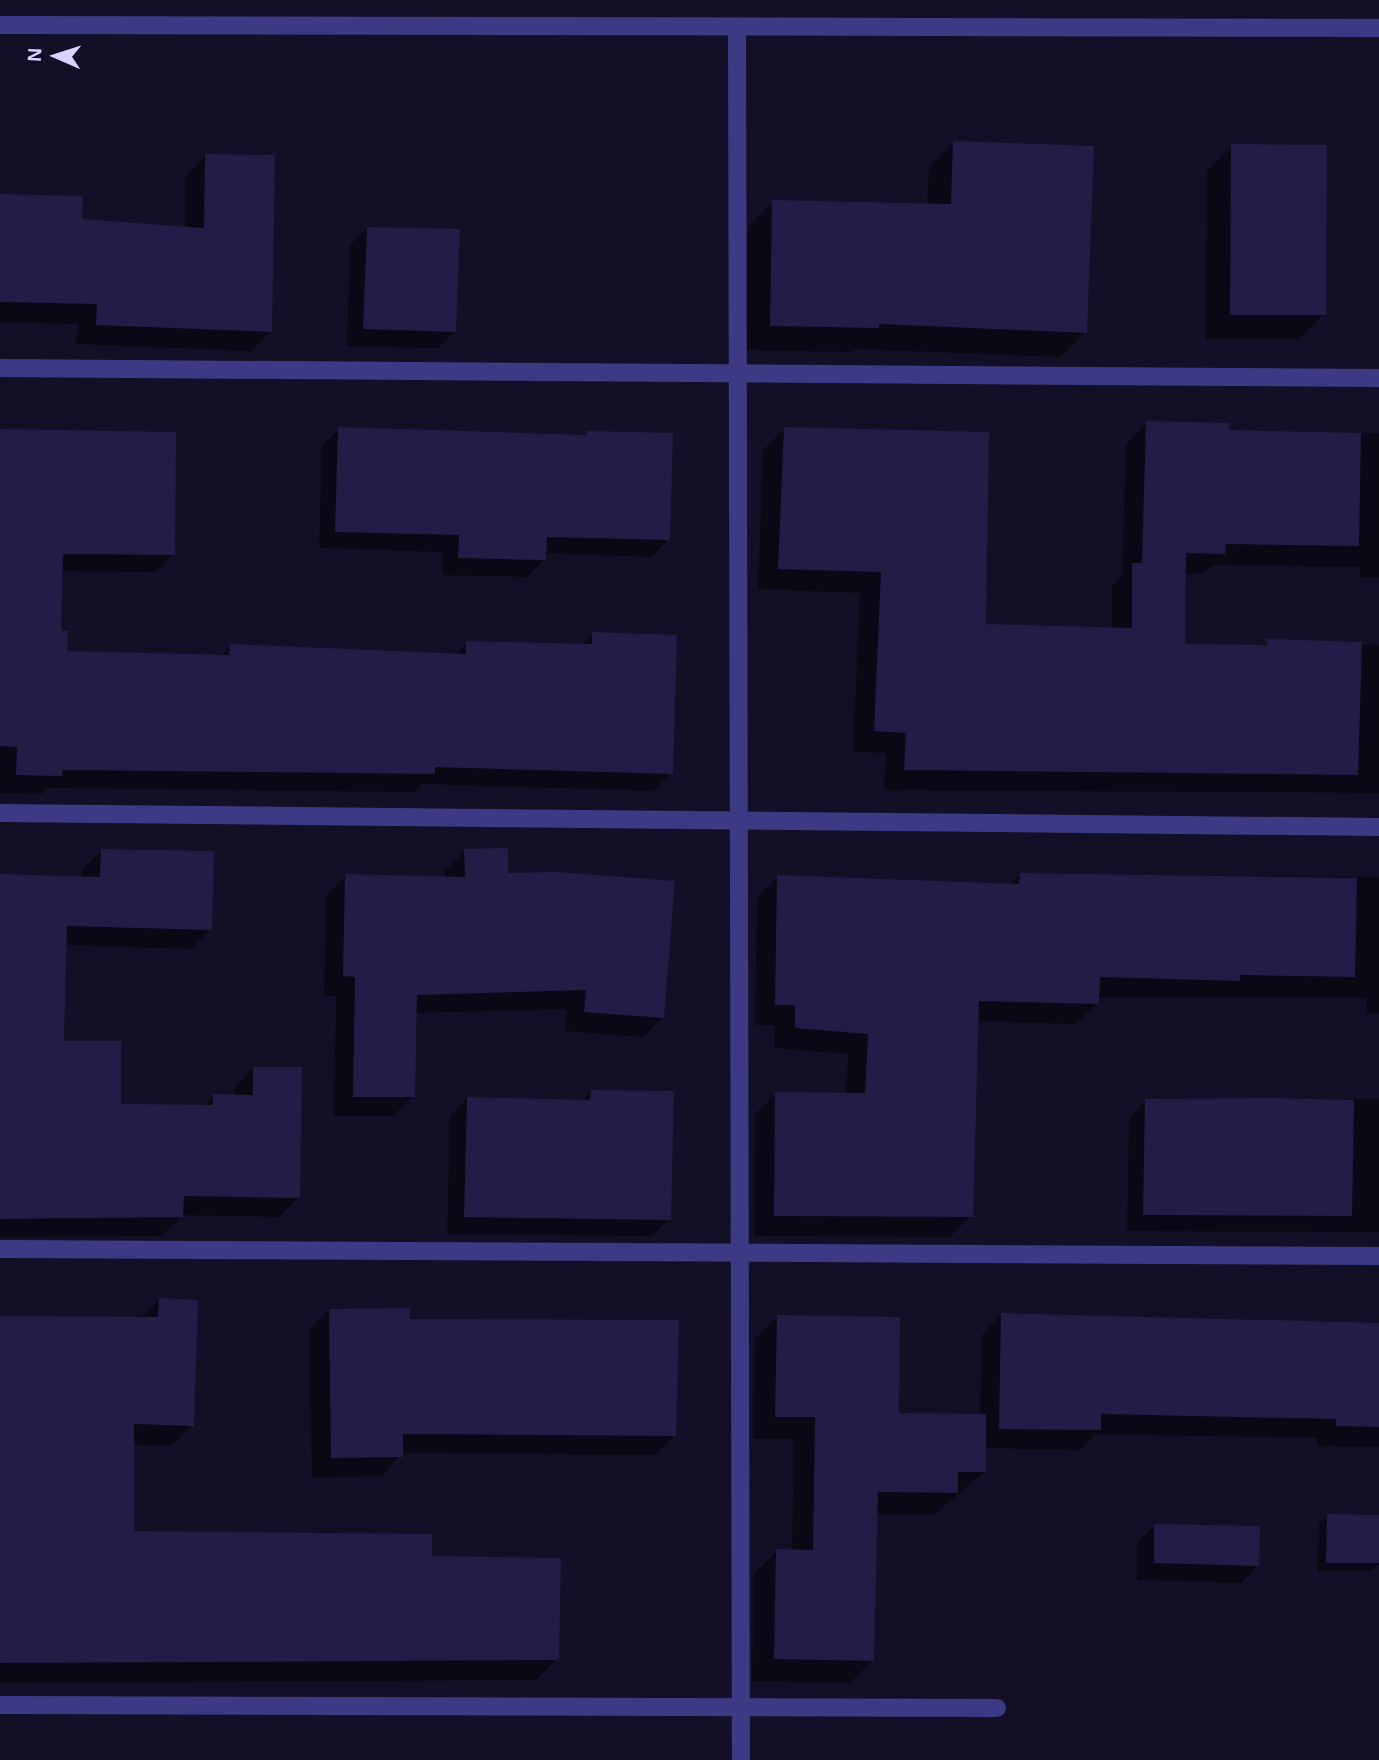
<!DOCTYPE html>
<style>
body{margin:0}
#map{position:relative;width:1379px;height:1760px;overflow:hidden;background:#130f26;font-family:Helvetica,sans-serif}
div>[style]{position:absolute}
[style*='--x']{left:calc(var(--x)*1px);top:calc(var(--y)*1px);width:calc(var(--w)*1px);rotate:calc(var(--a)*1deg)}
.shadow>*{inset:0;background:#0007}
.building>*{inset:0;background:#241b47}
.street>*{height:18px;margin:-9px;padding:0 9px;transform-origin:9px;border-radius:9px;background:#3d3a85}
span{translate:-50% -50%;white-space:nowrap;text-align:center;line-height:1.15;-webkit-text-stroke:7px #130f26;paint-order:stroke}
.north{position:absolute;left:21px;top:21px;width:70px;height:70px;-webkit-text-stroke:5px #130f26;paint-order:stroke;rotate:273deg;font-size:19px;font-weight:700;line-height:28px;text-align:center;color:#d9d4ff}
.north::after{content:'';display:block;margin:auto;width:24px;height:32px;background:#d9d4ff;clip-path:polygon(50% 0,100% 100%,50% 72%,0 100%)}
</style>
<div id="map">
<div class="shadow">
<div style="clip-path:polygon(954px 143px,1085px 332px,1060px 357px,856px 349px,852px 352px,745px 350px,748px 227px,773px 202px,927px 206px,929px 168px)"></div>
<div style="clip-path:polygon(1232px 146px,1324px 314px,1299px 339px,1206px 339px,1207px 171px)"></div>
<div style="clip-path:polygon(206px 155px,271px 331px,251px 351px,76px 344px,78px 324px,0 322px,0 196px,80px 221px,185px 229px,186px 176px)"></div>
<div style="clip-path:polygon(367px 228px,455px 331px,438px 348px,347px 346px,350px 245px)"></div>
<div style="clip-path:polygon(1147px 423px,1227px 432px,1379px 433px,1379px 577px,1360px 577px,1360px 567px,1212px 565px,1203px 574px,1184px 574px,1184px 646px,1262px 647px,1268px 641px,1379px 645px,1379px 793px,884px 790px,886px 753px,853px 752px,860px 593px,758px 589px,763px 450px,785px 428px,984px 626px,1112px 629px,1112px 585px,1122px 576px,1126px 444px)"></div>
<div style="clip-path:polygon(339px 429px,583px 437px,588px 432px,668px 540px,651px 557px,544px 553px,544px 560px,527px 577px,442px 575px,442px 552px,319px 548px,322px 446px)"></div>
<div style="clip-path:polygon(0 431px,173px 554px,155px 572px,61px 571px,59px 632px,65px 653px,220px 657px,230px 646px,454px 656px,467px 643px,582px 645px,593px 634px,671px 773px,653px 791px,422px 784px,415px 792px,48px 788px,42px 794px,0 793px)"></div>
<div style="clip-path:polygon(102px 850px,210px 929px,191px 949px,65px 945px,62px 1043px,120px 1106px,203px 1107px,214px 1096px,234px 1096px,234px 1088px,253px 1068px,299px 1197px,279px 1217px,182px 1215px,162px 1236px,0 1237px,0 876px,82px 878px,82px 870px)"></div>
<div style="clip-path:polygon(465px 851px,507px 875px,663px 1017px,643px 1037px,566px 1031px,567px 1009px,415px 1013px,413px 1096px,393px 1116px,334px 1116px,336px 996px,324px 995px,326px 895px,346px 876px,445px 878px,445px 871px)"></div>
<div style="clip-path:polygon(1020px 874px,1379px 877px,1379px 1014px,1367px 1014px,1367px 998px,1097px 998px,1097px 1004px,1076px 1024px,977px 1021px,971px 1216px,950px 1237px,754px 1236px,755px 1114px,776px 1094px,846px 1095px,848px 1054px,775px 1048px,775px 1025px,755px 1025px,757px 897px,778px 877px,1009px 886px)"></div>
<div style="clip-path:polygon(591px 1091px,669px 1219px,652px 1236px,447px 1234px,450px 1116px,467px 1098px,582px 1101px)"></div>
<div style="clip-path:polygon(1379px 1099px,1379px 1232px,1127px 1231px,1129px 1118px,1146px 1101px)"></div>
<div style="clip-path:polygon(159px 1300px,192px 1425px,171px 1446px,132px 1445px,132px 1533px,430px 1558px,557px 1659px,536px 1680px,0 1683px,0 1317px,141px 1318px)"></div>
<div style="clip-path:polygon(329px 1310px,408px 1321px,675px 1435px,655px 1455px,402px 1453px,382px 1476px,312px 1478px,309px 1330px)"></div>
<div style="clip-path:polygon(1001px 1315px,1379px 1324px,1379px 1447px,1317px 1446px,1317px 1438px,1095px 1434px,1080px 1450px,984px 1448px,984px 1472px,934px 1515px,876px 1514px,873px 1660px,850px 1683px,752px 1681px,754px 1574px,777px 1551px,792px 1551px,794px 1439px,753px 1439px,755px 1339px,777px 1317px,897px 1415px,980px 1416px,982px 1335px)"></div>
<div style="clip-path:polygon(1328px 1516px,1379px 1516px,1379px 1564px,1372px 1571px,1318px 1571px,1319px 1524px)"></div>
<div style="clip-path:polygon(1155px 1525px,1258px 1565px,1241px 1583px,1137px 1580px,1138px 1542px)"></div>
</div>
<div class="building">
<div style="clip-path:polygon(953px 141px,1094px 146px,1087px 333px,879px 324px,879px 328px,770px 326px,772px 200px,951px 204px)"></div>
<div style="clip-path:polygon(1231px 144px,1327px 145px,1326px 315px,1230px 315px)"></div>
<div style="clip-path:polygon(205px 154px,275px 155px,272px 332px,96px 325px,97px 304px,0 302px,0 194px,83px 196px,82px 219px,204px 228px)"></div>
<div style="clip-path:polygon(367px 227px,460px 229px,456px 332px,363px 329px)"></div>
<div style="clip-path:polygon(1146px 421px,1229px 423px,1229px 430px,1361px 433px,1359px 546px,1226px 544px,1225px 554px,1186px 553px,1185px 644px,1267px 645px,1267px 639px,1362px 642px,1358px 775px,904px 770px,906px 733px,874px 731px,881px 572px,778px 569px,784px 427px,989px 432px,986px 624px,1132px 628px,1132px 563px,1142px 563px)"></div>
<div style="clip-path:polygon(338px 427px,587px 435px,587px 431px,673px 433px,670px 540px,547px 537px,546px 560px,458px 558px,459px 535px,335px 532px)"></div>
<div style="clip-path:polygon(0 429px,176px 432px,175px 555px,63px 554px,61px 631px,68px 631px,67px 651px,229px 655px,230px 644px,466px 654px,466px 641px,592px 644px,592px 632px,677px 635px,673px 774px,435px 767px,435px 774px,62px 770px,62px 776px,16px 775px,17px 747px,0 746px)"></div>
<div style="clip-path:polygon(508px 848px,508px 873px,558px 872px,675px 881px,664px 1018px,584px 1012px,586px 990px,417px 995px,415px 1097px,353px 1097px,355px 977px,343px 976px,345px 874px,465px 877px,464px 849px)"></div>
<div style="clip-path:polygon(101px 849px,214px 851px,212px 930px,67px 926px,64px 1041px,121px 1041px,121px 1104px,213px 1105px,213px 1094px,253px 1095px,253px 1067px,302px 1067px,300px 1198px,184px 1196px,183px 1217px,0 1219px,0 874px,100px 877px)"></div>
<div style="clip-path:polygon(1020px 873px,1357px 878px,1355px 977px,1240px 975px,1240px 981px,1100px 977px,1099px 1004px,979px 1001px,973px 1217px,774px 1216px,775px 1092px,865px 1093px,868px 1034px,795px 1028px,795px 1005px,775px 1005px,777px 875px,1019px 884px)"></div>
<div style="clip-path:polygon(591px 1090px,674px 1091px,671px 1220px,464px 1217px,467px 1097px,590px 1100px)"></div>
<div style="clip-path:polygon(1268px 1098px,1354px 1100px,1352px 1216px,1143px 1215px,1145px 1099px)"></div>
<div style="clip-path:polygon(159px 1298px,198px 1300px,194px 1426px,134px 1424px,134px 1531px,432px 1534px,432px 1556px,561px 1558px,559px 1660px,0 1663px,0 1316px,158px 1317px)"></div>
<div style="clip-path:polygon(410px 1308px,410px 1319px,679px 1320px,676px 1436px,403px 1434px,403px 1457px,331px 1458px,329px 1309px)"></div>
<div style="clip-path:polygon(1001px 1313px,1379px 1323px,1379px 1427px,1336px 1426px,1336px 1419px,1101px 1414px,1101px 1430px,999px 1429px)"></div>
<div style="clip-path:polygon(777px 1315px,900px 1317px,899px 1413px,986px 1414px,986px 1472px,958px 1472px,958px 1493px,878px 1492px,874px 1661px,774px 1659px,776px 1549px,813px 1550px,815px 1417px,775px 1417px)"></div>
<div style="clip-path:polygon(1327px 1514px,1379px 1515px,1379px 1563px,1326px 1563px)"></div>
<div style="clip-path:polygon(1154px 1524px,1260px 1526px,1259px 1566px,1154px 1563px)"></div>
</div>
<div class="street">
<div style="--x:0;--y:25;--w:1379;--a:0.12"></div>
<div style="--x:737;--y:27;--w:1733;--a:89.87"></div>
<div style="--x:0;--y:368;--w:1379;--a:0.42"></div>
<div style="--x:0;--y:813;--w:1379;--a:0.58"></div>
<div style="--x:0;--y:1249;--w:1379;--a:0.29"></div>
<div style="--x:0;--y:1705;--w:997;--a:0.17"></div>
</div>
<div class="north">N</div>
</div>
